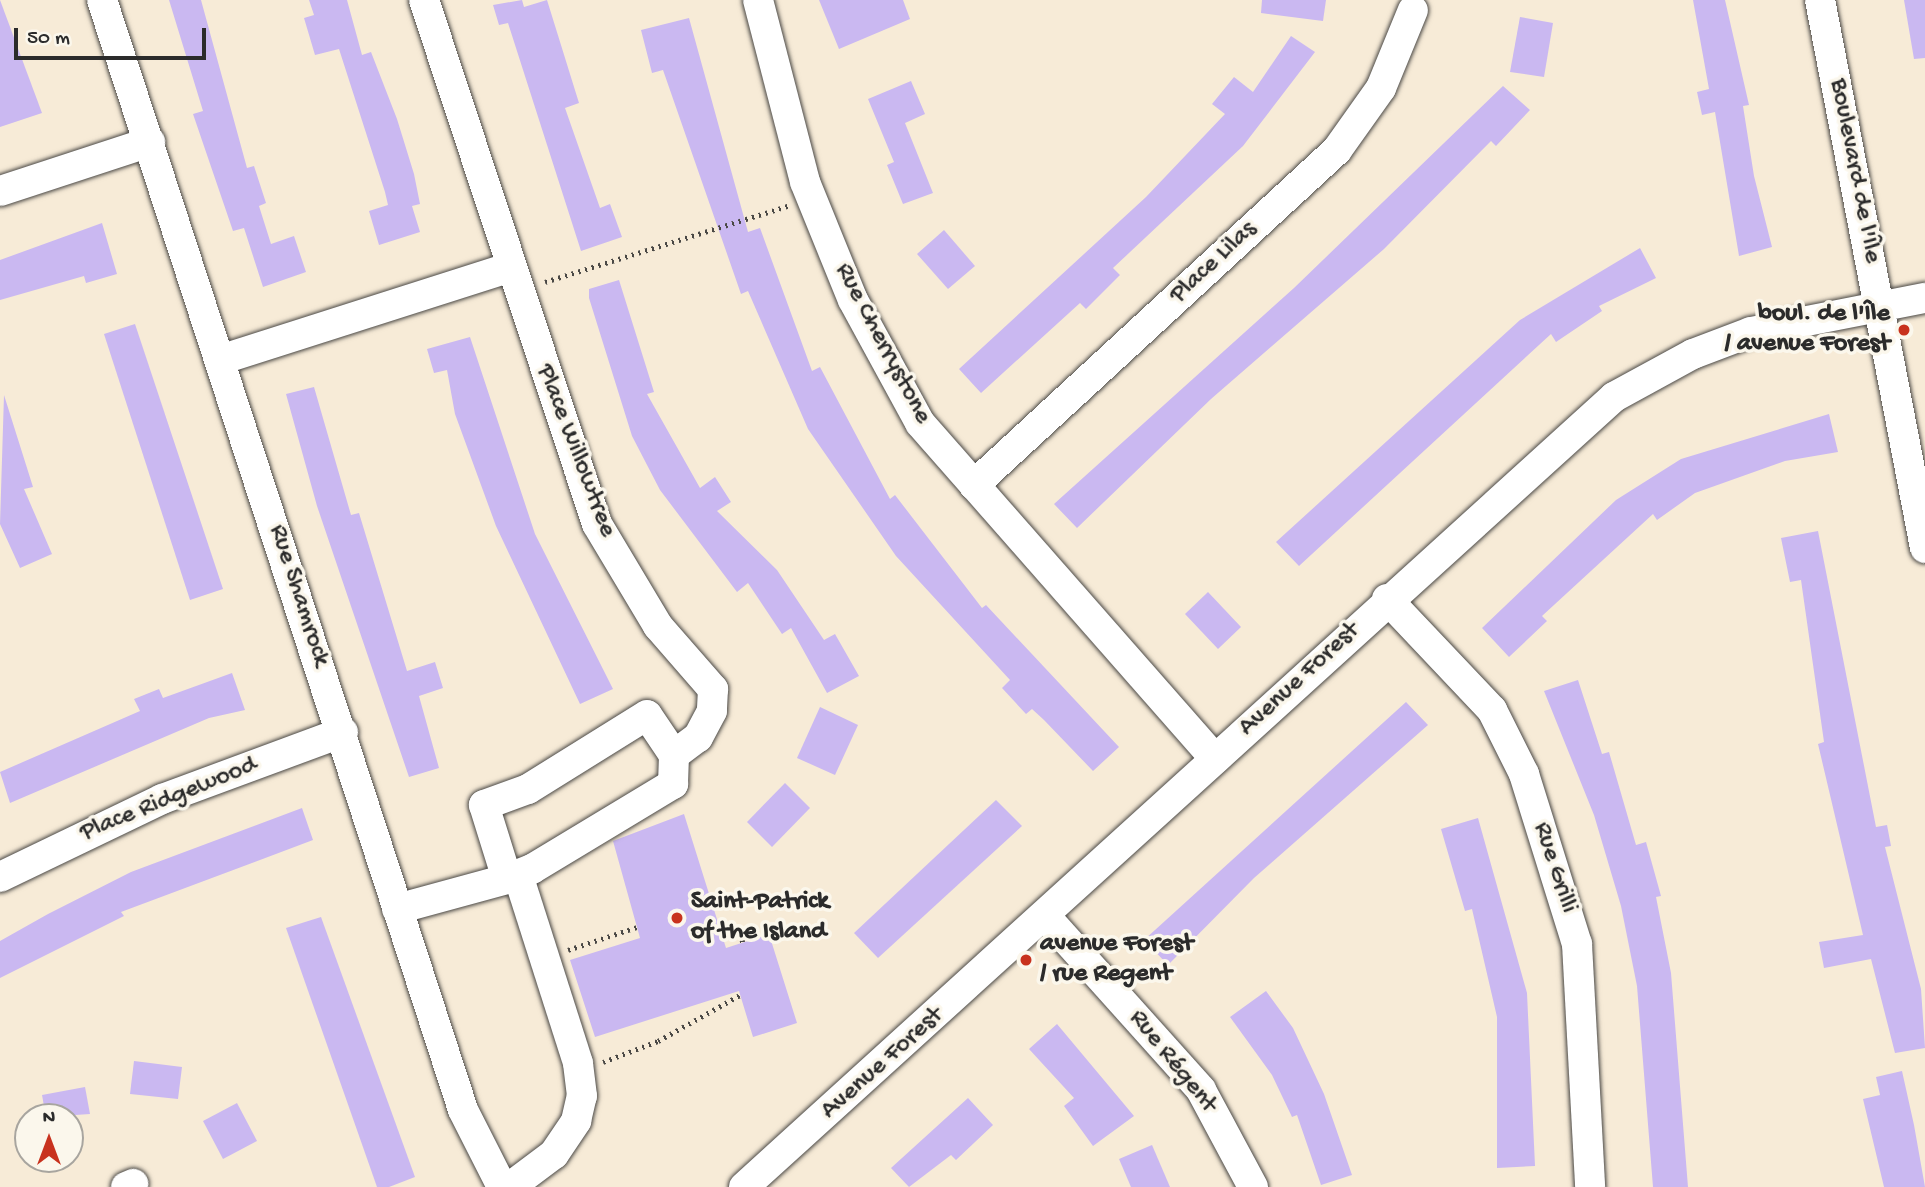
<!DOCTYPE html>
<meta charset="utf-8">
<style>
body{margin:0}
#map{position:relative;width:1925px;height:1187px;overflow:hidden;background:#f7ebd7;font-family:"Gochi Hand",sans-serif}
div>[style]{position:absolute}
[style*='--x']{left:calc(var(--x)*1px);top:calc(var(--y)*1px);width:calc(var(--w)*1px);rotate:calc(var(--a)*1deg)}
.building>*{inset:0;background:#cab8f1}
.path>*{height:4.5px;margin-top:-2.25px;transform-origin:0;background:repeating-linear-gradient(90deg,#4a4845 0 2px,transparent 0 7px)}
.roads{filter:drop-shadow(0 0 2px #4a4845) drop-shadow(0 0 2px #4a4845)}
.minor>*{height:30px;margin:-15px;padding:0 15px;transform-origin:15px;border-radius:15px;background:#fff}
.dots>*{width:19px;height:19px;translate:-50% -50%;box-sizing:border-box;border:4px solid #fbf7ec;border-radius:50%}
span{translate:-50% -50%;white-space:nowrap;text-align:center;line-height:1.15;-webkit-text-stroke:7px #fbf7ec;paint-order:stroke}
.street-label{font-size:26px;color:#2b2b2b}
.poi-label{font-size:26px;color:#2b2b2b;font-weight:700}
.right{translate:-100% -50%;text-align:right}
.left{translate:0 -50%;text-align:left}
.north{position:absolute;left:14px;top:1103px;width:70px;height:70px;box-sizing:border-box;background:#fbf7ec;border:2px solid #a8a59f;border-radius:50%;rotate:0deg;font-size:19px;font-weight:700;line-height:28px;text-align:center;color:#2b2b2b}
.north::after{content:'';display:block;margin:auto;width:24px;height:32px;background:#c8321e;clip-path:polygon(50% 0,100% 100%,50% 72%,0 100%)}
.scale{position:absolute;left:14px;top:28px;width:192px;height:32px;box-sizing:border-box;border:4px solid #2b2b2b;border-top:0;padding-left:9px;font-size:21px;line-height:24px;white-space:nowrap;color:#2b2b2b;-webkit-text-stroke:5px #fbf7ec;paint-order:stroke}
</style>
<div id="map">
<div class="building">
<div style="clip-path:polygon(0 0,42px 113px,0 127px)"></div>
<div style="clip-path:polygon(169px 0,201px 0,247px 168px,254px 166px,266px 203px,259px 206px,271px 244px,294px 236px,306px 272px,263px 287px,244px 228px,233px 231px,193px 114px,203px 111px)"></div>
<div style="clip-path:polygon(309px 0,347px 0,362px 55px,371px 52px,397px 119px,414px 174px,420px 204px,412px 206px,420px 232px,379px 245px,369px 211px,388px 205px,385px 192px,339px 49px,315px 55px,304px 18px,314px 15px)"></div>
<div style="clip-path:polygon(522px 0,524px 7px,547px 0,579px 103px,565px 108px,600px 208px,610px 204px,622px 237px,581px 251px,508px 23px,499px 25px,493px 5px)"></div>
<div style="clip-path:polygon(819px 0,903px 0,910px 19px,839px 49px)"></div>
<div style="clip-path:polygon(1262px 0,1326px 0,1323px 21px,1261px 13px)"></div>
<div style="clip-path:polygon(1693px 0,1725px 0,1749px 105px,1743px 106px,1754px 176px,1772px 247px,1739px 256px,1715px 112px,1702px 115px,1697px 92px,1709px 89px)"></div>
<div style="clip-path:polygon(1904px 0,1925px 0,1925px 58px,1914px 59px)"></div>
<div style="clip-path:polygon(1520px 17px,1553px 23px,1544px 77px,1510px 72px)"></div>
<div style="clip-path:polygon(689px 18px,748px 232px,760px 228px,812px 371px,820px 367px,890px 499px,895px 495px,982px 608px,986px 605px,1119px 747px,1093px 771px,1044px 720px,1032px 709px,1026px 714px,1002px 688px,1010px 680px,896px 556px,808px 429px,748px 291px,741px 294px,663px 70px,652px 73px,641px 30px)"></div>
<div style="clip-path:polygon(1291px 36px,1315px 52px,1243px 146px,1113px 268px,1120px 275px,1086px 309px,1080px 303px,981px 393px,959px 369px,1146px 197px,1225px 114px,1212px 104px,1234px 77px,1253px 92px)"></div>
<div style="clip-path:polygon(911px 81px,925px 114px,905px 123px,933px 193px,903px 204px,887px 165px,894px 162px,868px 99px)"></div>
<div style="clip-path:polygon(1503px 86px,1530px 110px,1496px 146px,1491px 141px,1384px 249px,1211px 399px,1077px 528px,1054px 504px,1294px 288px)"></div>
<div style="clip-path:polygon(102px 223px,117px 274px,86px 283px,84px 276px,0 300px,0 260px)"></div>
<div style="clip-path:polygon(944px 230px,975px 266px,948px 289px,917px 254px)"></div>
<div style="clip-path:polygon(1640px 248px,1656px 278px,1599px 306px,1602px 311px,1556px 342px,1551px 334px,1299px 566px,1276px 542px,1520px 320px)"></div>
<div style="clip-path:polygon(619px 280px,654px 392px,647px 394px,700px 488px,715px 477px,731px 502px,717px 511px,777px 570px,824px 640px,835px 634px,859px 676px,827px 693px,791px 628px,782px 634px,748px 583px,737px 592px,660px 490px,632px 436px,589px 298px,589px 289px)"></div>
<div style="clip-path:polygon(135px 324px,223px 589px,190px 600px,104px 334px)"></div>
<div style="clip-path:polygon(470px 337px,535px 534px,613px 689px,580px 704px,496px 526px,455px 414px,447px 370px,434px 373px,427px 349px)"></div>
<div style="clip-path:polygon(314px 387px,351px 515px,359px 513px,407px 671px,435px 662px,443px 688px,419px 696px,439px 768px,409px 777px,317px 506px,286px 394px)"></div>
<div style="clip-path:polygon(4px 395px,33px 487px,24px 489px,52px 554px,20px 568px,0 524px)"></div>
<div style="clip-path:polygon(1829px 414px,1838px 452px,1785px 461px,1695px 493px,1657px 520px,1653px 514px,1542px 616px,1547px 621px,1509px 657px,1482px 628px,1616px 500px,1681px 459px)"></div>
<div style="clip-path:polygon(1818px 531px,1876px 827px,1887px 825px,1891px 846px,1885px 847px,1921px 989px,1925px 1048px,1895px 1053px,1871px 959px,1824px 968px,1819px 942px,1863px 935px,1818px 744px,1824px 742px,1801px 580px,1790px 582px,1781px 538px)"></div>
<div style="clip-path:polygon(1208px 592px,1241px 627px,1218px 649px,1185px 614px)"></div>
<div style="clip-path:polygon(232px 673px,245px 710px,209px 718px,10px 803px,0 772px,140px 711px,134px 699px,159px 689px,163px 698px)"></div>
<div style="clip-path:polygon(1578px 680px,1602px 754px,1609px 752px,1636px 845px,1646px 842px,1661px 896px,1656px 897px,1671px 973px,1688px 1187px,1653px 1187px,1637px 986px,1621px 906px,1594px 815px,1544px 691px)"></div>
<div style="clip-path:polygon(1406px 702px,1428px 725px,1254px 878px,1168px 965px,1144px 940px)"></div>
<div style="clip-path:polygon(820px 707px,858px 725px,835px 775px,797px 758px)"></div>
<div style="clip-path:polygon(785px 783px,810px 808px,772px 847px,747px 822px)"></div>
<div style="clip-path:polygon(996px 800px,1022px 826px,878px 958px,854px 933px)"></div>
<div style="clip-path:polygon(302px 808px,313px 840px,121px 912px,124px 916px,0 978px,0 941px,48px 914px,131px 872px)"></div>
<div style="clip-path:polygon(684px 814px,726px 948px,769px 934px,797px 1023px,753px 1037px,739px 991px,595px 1037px,570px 960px,640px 938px,613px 841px)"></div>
<div style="clip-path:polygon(1478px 818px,1527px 993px,1535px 1166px,1497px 1168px,1497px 1017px,1472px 909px,1465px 911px,1441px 829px)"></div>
<div style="clip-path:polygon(321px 917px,415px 1177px,389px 1187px,377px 1187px,286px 928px)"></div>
<div style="clip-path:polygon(1266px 991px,1293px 1028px,1324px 1094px,1352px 1175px,1321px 1185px,1297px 1115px,1292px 1117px,1272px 1075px,1230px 1017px)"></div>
<div style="clip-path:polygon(1057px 1024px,1134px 1116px,1093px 1146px,1064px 1106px,1074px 1098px,1029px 1049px)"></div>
<div style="clip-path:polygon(134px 1061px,182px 1067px,178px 1099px,130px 1094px)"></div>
<div style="clip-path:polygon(1902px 1071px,1914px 1125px,1925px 1187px,1884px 1187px,1863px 1099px,1880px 1095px,1876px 1077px)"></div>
<div style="clip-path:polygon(85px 1087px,90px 1114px,46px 1117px,42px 1095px)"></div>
<div style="clip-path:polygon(968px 1098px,993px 1125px,956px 1160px,951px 1155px,909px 1187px,891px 1168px)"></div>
<div style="clip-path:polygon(237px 1103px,257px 1141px,223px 1159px,203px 1121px)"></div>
<div style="clip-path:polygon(1152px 1145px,1170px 1187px,1131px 1187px,1119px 1159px)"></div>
</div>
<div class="path">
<div style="--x:545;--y:282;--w:255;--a:-17.4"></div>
<div style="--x:741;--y:933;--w:10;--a:79"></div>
<div style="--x:568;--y:950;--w:76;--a:-18.4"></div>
<div style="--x:603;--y:1062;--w:59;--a:-20.9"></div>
<div style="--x:658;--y:1041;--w:94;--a:-29.3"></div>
</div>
<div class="roads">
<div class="minor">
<div style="--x:102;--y:0;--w:1167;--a:71.98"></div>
<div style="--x:463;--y:1110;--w:86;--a:63.1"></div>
<div style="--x:424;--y:0;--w:552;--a:71.73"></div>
<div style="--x:597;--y:524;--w:119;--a:59.1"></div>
<div style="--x:658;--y:626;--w:84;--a:48.9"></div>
<div style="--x:713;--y:689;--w:22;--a:93"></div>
<div style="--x:712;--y:711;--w:30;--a:118"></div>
<div style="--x:698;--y:737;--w:30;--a:143"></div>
<div style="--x:758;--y:0;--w:188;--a:75.5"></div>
<div style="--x:805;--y:182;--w:127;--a:67.9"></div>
<div style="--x:853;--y:300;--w:140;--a:61.4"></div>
<div style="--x:920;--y:423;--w:447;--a:48.7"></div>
<div style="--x:1820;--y:0;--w:558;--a:79.15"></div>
<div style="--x:0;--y:191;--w:158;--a:-18.1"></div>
<div style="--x:220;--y:360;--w:303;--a:-17.7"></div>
<div style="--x:974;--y:485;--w:494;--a:-42.7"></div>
<div style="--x:1337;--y:150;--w:76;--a:-54.6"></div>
<div style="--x:1381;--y:88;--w:84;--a:-67.7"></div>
<div style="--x:1387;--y:599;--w:153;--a:46.6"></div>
<div style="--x:1492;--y:710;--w:72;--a:63.4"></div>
<div style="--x:1524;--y:774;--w:178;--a:72.7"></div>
<div style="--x:1577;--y:944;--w:243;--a:86.9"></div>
<div style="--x:0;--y:877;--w:180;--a:-25.7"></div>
<div style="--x:162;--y:799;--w:193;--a:-20.3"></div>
<div style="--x:397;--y:909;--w:114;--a:-15.3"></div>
<div style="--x:507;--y:879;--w:27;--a:-22"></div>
<div style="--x:532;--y:869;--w:165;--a:-31.1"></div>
<div style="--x:673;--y:784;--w:29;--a:-88"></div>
<div style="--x:674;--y:755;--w:48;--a:-124"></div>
<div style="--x:647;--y:715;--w:140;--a:148.1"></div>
<div style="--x:528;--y:789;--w:47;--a:160"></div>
<div style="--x:484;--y:805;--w:77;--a:72.7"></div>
<div style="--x:1046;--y:917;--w:232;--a:48.1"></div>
<div style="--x:1201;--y:1090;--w:110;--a:61.8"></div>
<div style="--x:126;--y:1187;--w:8;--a:-23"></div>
<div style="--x:510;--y:1187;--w:55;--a:-36.9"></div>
<div style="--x:554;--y:1154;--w:40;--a:-56"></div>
<div style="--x:576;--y:1121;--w:26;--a:-77"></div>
<div style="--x:582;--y:1096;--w:33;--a:-97"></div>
<div style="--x:578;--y:1063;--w:197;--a:-107.7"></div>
<div style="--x:744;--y:1187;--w:1175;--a:-42.24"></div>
<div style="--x:1614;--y:397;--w:90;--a:-28.6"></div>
<div style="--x:1693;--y:354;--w:62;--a:-20.8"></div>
<div style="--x:1751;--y:332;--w:177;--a:-11.1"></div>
</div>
</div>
<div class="dots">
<div style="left:1904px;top:330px;background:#c8321e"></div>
<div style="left:677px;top:918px;background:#c8321e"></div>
<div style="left:1026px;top:960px;background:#c8321e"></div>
</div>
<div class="street-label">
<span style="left:1854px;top:171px;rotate:79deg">Boulevard de l'Île</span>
<span style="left:1214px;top:263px;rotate:-43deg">Place Lilas</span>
<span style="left:882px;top:344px;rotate:62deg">Rue Cherrystone</span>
<span style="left:575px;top:451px;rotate:69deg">Place Willowtree</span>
<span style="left:298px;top:596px;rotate:72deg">Rue Shamrock</span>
<span style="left:1300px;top:680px;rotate:-43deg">Avenue Forest</span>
<span style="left:169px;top:800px;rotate:-22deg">Place Ridgewood</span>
<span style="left:1554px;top:868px;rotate:72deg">Rue Grilli</span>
<span style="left:1172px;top:1062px;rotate:51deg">Rue Régent</span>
<span style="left:883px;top:1064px;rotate:-42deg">Avenue Forest</span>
</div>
<div class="poi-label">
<span class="right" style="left:1890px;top:330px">boul. de l'Île<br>/ avenue Forest</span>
<span class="left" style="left:691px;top:918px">Saint-Patrick<br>of the Island</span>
<span class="left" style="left:1040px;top:960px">avenue Forest<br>/ rue Regent</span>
</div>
<div class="north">N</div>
<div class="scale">50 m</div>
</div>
